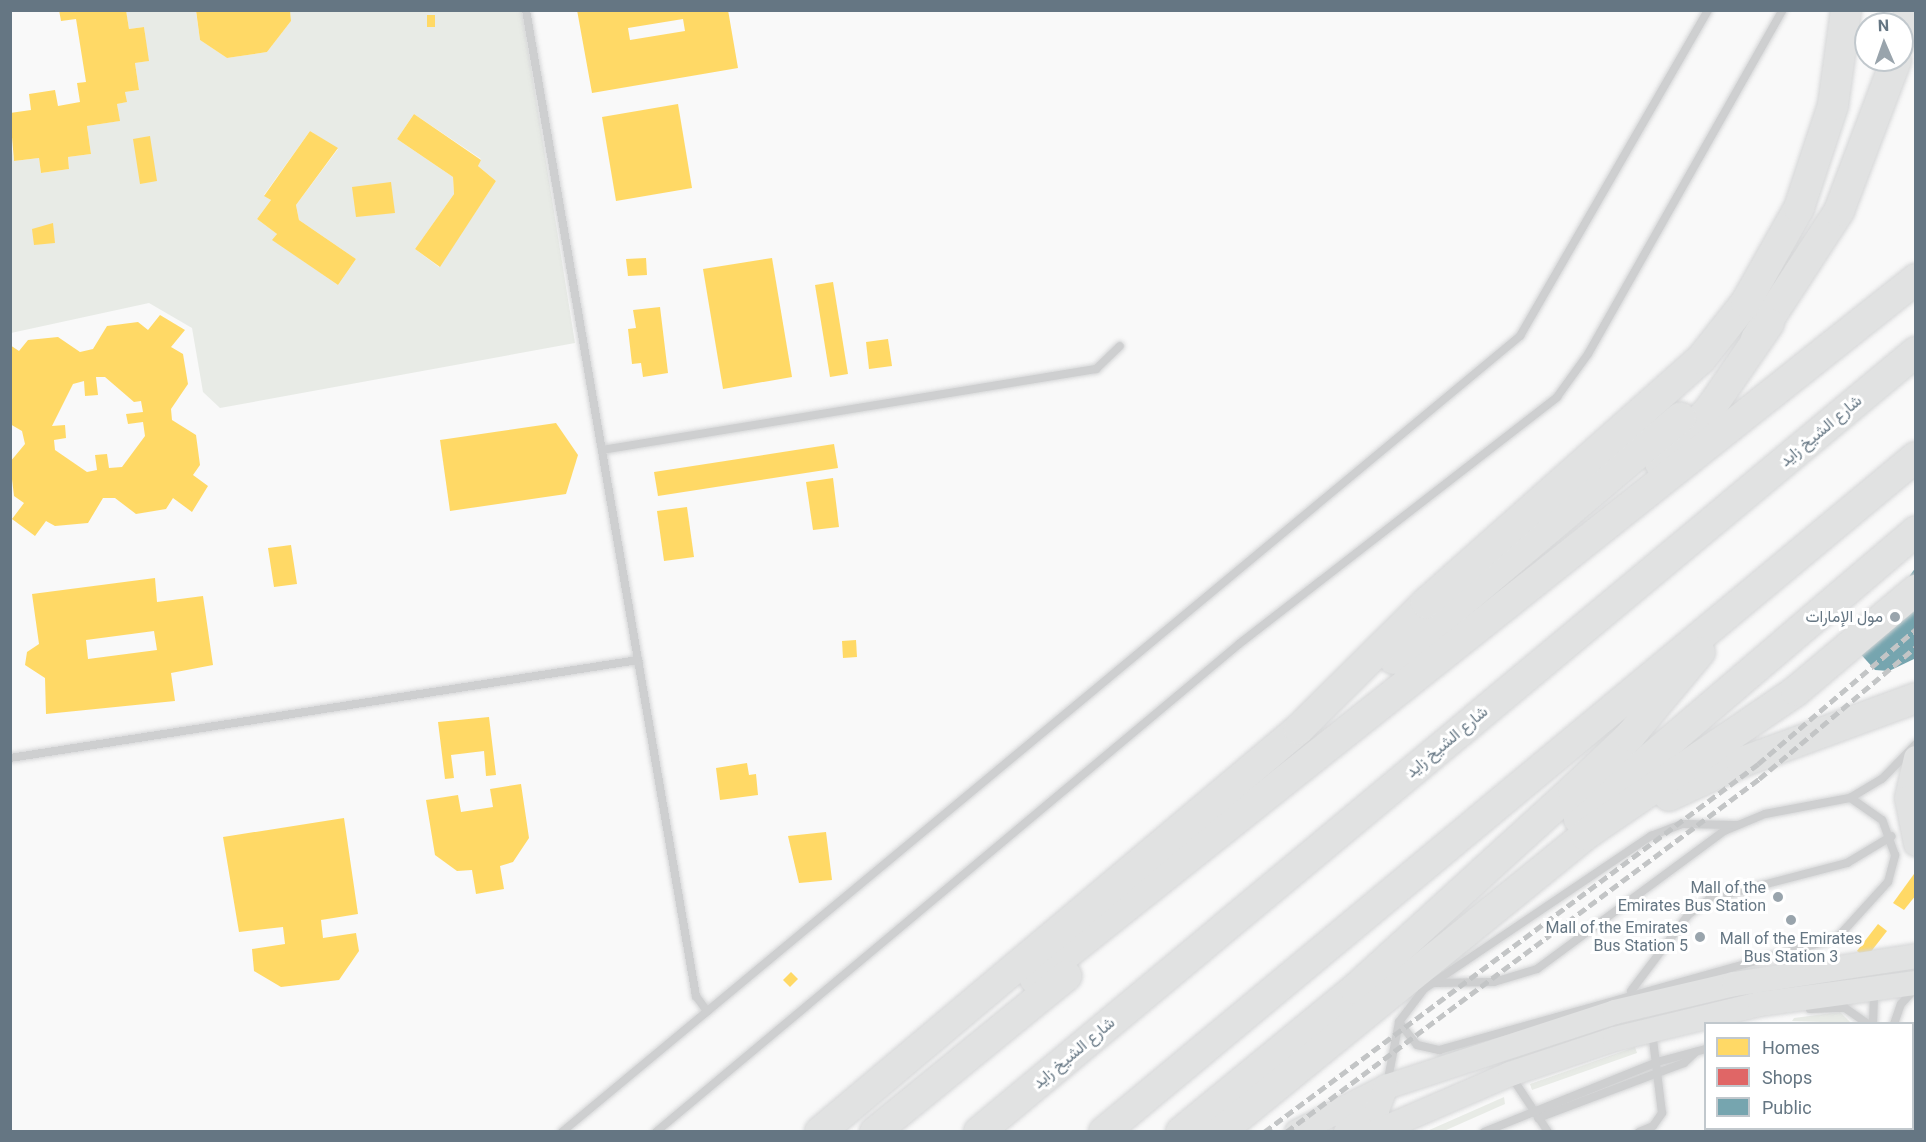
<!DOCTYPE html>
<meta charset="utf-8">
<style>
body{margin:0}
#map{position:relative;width:1926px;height:1142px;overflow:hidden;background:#f9f9f9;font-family:Roboto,Vazirmatn,sans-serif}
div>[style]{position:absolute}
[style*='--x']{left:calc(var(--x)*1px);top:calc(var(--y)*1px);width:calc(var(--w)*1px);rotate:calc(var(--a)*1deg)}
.green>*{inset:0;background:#e8ebe6}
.homes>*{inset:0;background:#ffd966}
.shops>*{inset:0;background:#e06666}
.public>*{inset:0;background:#76a5af}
.roads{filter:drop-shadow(0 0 2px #d5d6d7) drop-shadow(0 0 2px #d5d6d7)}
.lane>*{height:8px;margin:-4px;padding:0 4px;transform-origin:4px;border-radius:4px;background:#cecfd0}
.secondary>*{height:24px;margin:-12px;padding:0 12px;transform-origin:12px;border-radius:12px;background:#e1e2e2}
.highway>*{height:30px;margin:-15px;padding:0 15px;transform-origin:15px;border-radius:15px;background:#e1e2e2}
.rail>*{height:4.5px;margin-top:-2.25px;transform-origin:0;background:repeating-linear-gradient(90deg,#c3c5c6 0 9px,transparent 0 13.5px)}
.dots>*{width:16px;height:16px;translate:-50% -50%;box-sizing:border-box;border:3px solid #fff;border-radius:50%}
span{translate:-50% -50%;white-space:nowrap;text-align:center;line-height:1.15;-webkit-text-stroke:6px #fff;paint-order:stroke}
.street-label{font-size:16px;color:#657683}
.poi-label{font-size:16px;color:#657683}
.right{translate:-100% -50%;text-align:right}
.frame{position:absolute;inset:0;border:12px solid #657683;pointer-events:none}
.legend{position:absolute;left:1704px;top:1022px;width:210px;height:108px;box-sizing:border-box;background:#fff;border:2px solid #c1c8cd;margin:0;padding:8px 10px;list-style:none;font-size:18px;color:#657683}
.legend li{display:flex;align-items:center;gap:12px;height:30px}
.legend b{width:30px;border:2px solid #c1c8cd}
.north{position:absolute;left:1854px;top:12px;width:60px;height:60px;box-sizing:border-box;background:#fff;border:2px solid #c1c8cd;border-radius:50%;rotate:358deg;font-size:16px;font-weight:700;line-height:24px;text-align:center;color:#657683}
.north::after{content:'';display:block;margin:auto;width:21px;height:27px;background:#99a4ac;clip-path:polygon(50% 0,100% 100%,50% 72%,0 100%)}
</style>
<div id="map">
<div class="green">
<div style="clip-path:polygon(evenodd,126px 11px,196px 11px,200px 40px,227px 58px,267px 52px,291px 21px,290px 11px,522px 11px,575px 343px,220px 408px,203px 392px,192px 328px,149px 303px,11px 333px,10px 137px,14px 161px,39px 158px,41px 173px,69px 169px,68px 157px,91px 154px,87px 126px,119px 121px,117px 104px,126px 102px,125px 92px,139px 90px,135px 63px,148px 61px,144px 27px,129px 29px,126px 11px,414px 114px,481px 159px,478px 166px,496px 181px,439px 267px,415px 249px,454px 194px,453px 177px,397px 139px,414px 114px,126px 11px,310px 131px,338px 149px,296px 205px,299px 220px,356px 259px,338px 285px,273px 240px,277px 234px,257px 219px,271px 200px,264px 195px,310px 131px)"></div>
<div style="clip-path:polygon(1840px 1012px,1851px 1023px,1792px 1021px,1794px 1018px)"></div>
<div style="clip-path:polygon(1635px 1047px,1637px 1053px,1532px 1090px,1530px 1084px)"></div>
<div style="clip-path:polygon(1504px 1097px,1505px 1104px,1444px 1131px,1427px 1131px)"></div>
</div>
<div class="homes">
<div style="clip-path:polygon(59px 10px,126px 10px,129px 29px,144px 27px,149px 61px,135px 63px,139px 90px,125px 92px,127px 102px,117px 104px,120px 121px,87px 126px,91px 154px,68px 157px,69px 169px,41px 173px,39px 158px,14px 161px,10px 113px,31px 110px,29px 94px,55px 90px,58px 106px,80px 102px,77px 83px,86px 82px,76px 19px,61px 21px)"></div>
<div style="clip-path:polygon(196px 10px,290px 10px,291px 21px,267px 52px,227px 58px,200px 40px)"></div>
<div style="clip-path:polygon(evenodd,577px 10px,728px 10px,738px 68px,592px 93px,577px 10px,683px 19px,685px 31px,630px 40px,628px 28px,683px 19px)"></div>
<div style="clip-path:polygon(427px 15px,435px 15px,435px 27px,427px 27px)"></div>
<div style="clip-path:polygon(678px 104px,692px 188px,616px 201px,602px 117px)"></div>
<div style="clip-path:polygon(414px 114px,481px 160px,478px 166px,496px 181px,440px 267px,415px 249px,454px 194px,453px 177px,397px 139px)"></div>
<div style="clip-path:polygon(310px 131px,338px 148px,296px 205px,299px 220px,356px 259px,338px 285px,272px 240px,277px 234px,257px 219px,271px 200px,264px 196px)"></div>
<div style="clip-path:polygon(150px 136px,157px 181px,140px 184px,133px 139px)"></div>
<div style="clip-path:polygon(391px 182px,395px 213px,356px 217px,352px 187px)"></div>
<div style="clip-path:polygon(53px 223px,55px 243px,34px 245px,32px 229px)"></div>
<div style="clip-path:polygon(646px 258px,647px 275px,628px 276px,626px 259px)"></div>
<div style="clip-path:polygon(772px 258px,792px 377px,723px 389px,703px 269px)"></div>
<div style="clip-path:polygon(833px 282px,848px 374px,830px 377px,815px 285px)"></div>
<div style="clip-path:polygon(660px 307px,668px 373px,643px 377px,641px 363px,632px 364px,628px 329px,636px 328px,633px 310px)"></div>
<div style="clip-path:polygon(evenodd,160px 315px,185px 330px,171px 347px,183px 354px,188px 384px,171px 409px,172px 420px,196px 435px,200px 465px,193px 475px,208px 486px,192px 512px,173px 498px,166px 509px,136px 514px,115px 498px,103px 498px,88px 523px,55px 526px,46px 521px,35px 536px,12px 519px,24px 503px,14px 496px,10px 462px,25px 444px,22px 431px,10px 424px,10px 345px,19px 351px,28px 340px,58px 337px,80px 352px,93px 349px,107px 326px,138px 322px,148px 330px,160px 315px,96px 377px,105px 377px,134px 402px,141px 401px,143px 412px,126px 414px,128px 424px,143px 422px,145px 436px,122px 467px,109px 468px,107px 454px,95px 455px,97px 470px,87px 472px,55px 450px,54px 440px,66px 438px,65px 425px,52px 426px,73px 384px,84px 381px,85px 396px,98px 395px,96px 377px)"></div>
<div style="clip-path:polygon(888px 339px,892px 366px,869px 369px,866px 342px)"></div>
<div style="clip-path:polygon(556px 423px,578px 455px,566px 494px,450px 511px,440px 440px)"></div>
<div style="clip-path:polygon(834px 444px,838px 468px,658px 496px,654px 472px)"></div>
<div style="clip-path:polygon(833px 478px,839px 527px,813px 530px,806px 482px)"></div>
<div style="clip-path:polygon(687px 507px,694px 557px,664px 561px,657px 511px)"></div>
<div style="clip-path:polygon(291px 545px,297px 584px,274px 587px,268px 548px)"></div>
<div style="clip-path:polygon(evenodd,155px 578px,157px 602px,203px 596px,213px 665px,171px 673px,175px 701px,46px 714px,45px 678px,25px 665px,27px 652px,39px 644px,32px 594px,155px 578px,154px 631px,157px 650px,88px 659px,86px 640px,154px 631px)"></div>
<div style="clip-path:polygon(856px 640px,857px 657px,843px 658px,842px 641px)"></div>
<div style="clip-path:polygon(489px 717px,496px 775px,486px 776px,484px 751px,451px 755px,454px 778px,445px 779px,438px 722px)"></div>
<div style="clip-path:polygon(747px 763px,749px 775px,756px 774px,758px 795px,720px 800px,716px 768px)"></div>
<div style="clip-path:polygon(521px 784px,529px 838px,513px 862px,500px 866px,504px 889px,476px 894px,472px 870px,457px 871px,435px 855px,426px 800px,458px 795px,461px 812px,493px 807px,490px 789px)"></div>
<div style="clip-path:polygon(344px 818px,358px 914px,321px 920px,323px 938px,356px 933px,359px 951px,339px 980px,281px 987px,254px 971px,252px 949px,285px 944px,283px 927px,239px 932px,223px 837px)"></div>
<div style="clip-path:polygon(826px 832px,832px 880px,799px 883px,788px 836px)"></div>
<div style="clip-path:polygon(1914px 874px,1916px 895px,1904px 910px,1893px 903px)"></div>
<div style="clip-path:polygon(1878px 924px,1887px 931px,1866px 958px,1857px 951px)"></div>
<div style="clip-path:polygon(791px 972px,798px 979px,790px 987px,783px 980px)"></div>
</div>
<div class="shops">
<div style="clip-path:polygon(1912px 1035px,1916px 1132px,1765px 1132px,1912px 1128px)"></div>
</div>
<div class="public">
<div style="clip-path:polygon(1916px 567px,1916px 658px,1889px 671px,1875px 670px,1857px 650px)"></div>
</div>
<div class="roads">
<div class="lane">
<div style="--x:526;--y:10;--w:1001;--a:80.22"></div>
<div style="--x:696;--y:996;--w:19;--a:54"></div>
<div style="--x:602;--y:450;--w:501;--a:-9.31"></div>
<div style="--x:1096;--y:369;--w:33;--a:-44"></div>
<div style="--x:10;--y:758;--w:636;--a:-8.87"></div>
<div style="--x:1433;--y:983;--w:61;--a:-0.9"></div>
<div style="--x:1494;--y:982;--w:45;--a:-16.8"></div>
<div style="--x:1537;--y:969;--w:232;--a:-36.4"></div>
<div style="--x:1724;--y:831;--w:44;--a:-22.5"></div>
<div style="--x:1765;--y:814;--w:86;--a:-10.7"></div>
<div style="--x:1850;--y:798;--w:37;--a:-31"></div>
<div style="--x:1882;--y:779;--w:49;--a:-45.8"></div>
<div style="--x:1631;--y:991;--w:95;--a:-53.1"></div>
<div style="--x:1688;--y:915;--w:26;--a:-37"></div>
<div style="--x:1709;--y:899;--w:143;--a:-14.6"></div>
<div style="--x:1847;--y:863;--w:52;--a:-31"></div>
<div style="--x:1810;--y:1009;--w:35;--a:-2"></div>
<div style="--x:1845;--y:1008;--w:28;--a:35"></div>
<div style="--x:1399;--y:1022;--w:29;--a:52"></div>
<div style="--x:1417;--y:1045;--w:23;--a:13"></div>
<div style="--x:1439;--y:1050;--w:413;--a:-15.7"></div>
<div style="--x:1837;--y:938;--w:76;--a:-47.7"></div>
<div style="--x:1888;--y:882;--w:28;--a:-75"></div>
<div style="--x:1895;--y:855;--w:37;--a:-110"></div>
<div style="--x:1882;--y:820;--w:39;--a:-145"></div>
<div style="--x:1873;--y:1024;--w:32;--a:-88"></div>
<div style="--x:1894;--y:1024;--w:21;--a:-71"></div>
<div style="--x:1901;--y:1004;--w:21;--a:-47"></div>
<div style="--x:1511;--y:1076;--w:67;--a:56.5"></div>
<div style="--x:1387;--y:1084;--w:63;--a:-79"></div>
<div style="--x:1399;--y:1022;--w:41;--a:-52.9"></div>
<div style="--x:1424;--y:989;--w:274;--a:-34"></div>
<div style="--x:1651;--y:836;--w:34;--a:-21"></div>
<div style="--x:1683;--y:824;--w:52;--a:1.1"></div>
<div style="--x:1538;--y:1118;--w:156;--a:-20.6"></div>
<div style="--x:1684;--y:1063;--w:16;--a:-43"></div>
<div style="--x:562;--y:1132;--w:1246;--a:-39.72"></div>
<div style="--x:1520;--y:336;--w:376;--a:-60"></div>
<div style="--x:656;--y:1132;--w:760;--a:-39.93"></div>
<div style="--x:1239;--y:644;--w:403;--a:-37.8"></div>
<div style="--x:1557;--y:397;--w:53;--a:-54.2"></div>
<div style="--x:1588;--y:354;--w:395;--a:-60.5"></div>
<div style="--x:1484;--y:1132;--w:187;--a:-22"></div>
<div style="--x:1657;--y:1062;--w:51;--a:-14.9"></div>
<div style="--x:1639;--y:1132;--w:15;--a:-23"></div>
<div style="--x:1653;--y:1126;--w:16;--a:-55"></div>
<div style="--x:1662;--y:1113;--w:82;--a:-97"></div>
</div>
<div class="secondary">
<div style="--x:1916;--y:758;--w:41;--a:102.7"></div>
<div style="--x:1907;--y:798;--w:47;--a:78.9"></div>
<div style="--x:1297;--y:1132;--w:100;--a:-26.8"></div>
<div style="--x:1386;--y:1087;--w:241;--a:-18.1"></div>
<div style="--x:1615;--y:1012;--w:122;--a:-13.2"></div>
<div style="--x:1734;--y:984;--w:184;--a:-8.7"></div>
<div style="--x:1346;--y:1132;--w:38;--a:-35"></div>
<div style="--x:1377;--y:1110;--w:25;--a:-69"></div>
<div style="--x:1376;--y:1132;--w:146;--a:-23.4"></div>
<div style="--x:1510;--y:1074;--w:111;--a:-18.4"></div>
<div style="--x:1615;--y:1039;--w:149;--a:-13.6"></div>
<div style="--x:1760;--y:1004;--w:157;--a:-7.7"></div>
</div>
<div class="highway">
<div style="--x:1902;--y:40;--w:31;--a:-75"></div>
<div style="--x:1756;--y:339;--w:153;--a:-57"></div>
<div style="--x:1839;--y:211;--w:161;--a:-69.3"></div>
<div style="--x:1660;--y:463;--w:74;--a:-47.2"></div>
<div style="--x:1710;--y:409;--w:104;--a:-55.5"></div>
<div style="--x:1394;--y:659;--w:375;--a:-40.1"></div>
<div style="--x:1669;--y:796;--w:81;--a:-25"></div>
<div style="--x:1742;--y:762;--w:185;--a:-20.2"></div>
<div style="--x:1579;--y:819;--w:443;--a:-40.5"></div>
<div style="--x:1035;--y:979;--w:1125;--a:-38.47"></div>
<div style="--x:820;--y:1132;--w:626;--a:-40.08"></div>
<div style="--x:1299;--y:729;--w:179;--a:-44.8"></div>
<div style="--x:1426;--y:603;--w:368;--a:-41.6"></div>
<div style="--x:1701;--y:359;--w:73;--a:-51.7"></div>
<div style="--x:1746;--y:302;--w:108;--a:-60.6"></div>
<div style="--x:1799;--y:208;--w:108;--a:-71.7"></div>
<div style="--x:1833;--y:105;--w:96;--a:-82.2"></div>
<div style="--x:875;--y:1132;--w:247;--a:-39.2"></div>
<div style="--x:979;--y:1132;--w:1219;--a:-39.78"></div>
<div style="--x:1104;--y:1132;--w:1056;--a:-39.74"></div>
<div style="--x:1181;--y:1132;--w:225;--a:-39.4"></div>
<div style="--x:1355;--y:989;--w:295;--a:-42.4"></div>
<div style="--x:1573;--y:790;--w:79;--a:-43.5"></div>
<div style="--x:1630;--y:736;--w:109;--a:-50.2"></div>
<div style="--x:1220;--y:1132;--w:471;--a:-39.1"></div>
<div style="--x:1585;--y:835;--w:255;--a:-34.3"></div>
<div style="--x:1796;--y:691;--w:157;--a:-40.1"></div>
</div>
</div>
<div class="rail">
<div style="--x:1264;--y:1132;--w:616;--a:-36.68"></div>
<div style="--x:1758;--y:764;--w:208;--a:-40.5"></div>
<div style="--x:1286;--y:1132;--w:590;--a:-36.73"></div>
<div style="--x:1759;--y:779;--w:205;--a:-40.1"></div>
</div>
<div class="dots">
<div style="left:1895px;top:617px;background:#99a4ac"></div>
<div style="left:1778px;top:897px;background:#99a4ac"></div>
<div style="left:1791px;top:920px;background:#99a4ac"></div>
<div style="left:1700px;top:937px;background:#99a4ac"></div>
</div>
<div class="street-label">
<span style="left:1821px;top:431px;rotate:-40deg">شارع الشيخ زايد</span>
<span style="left:1447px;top:742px;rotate:-40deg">شارع الشيخ زايد</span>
<span style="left:1074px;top:1053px;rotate:-40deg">شارع الشيخ زايد</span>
</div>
<div class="poi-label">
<span class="right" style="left:1883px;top:617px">مول الإمارات</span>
<span class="right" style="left:1766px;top:897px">Mall of the<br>Emirates Bus Station</span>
<span class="right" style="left:1688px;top:937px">Mall of the Emirates<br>Bus Station 5</span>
<span style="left:1791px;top:948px">Mall of the Emirates<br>Bus Station 3</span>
</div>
<div class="frame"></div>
<ul class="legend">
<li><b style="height:16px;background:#ffd966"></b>Homes</li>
<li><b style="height:16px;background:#e06666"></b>Shops</li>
<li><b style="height:16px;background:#76a5af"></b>Public</li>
</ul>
<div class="north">N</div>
</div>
